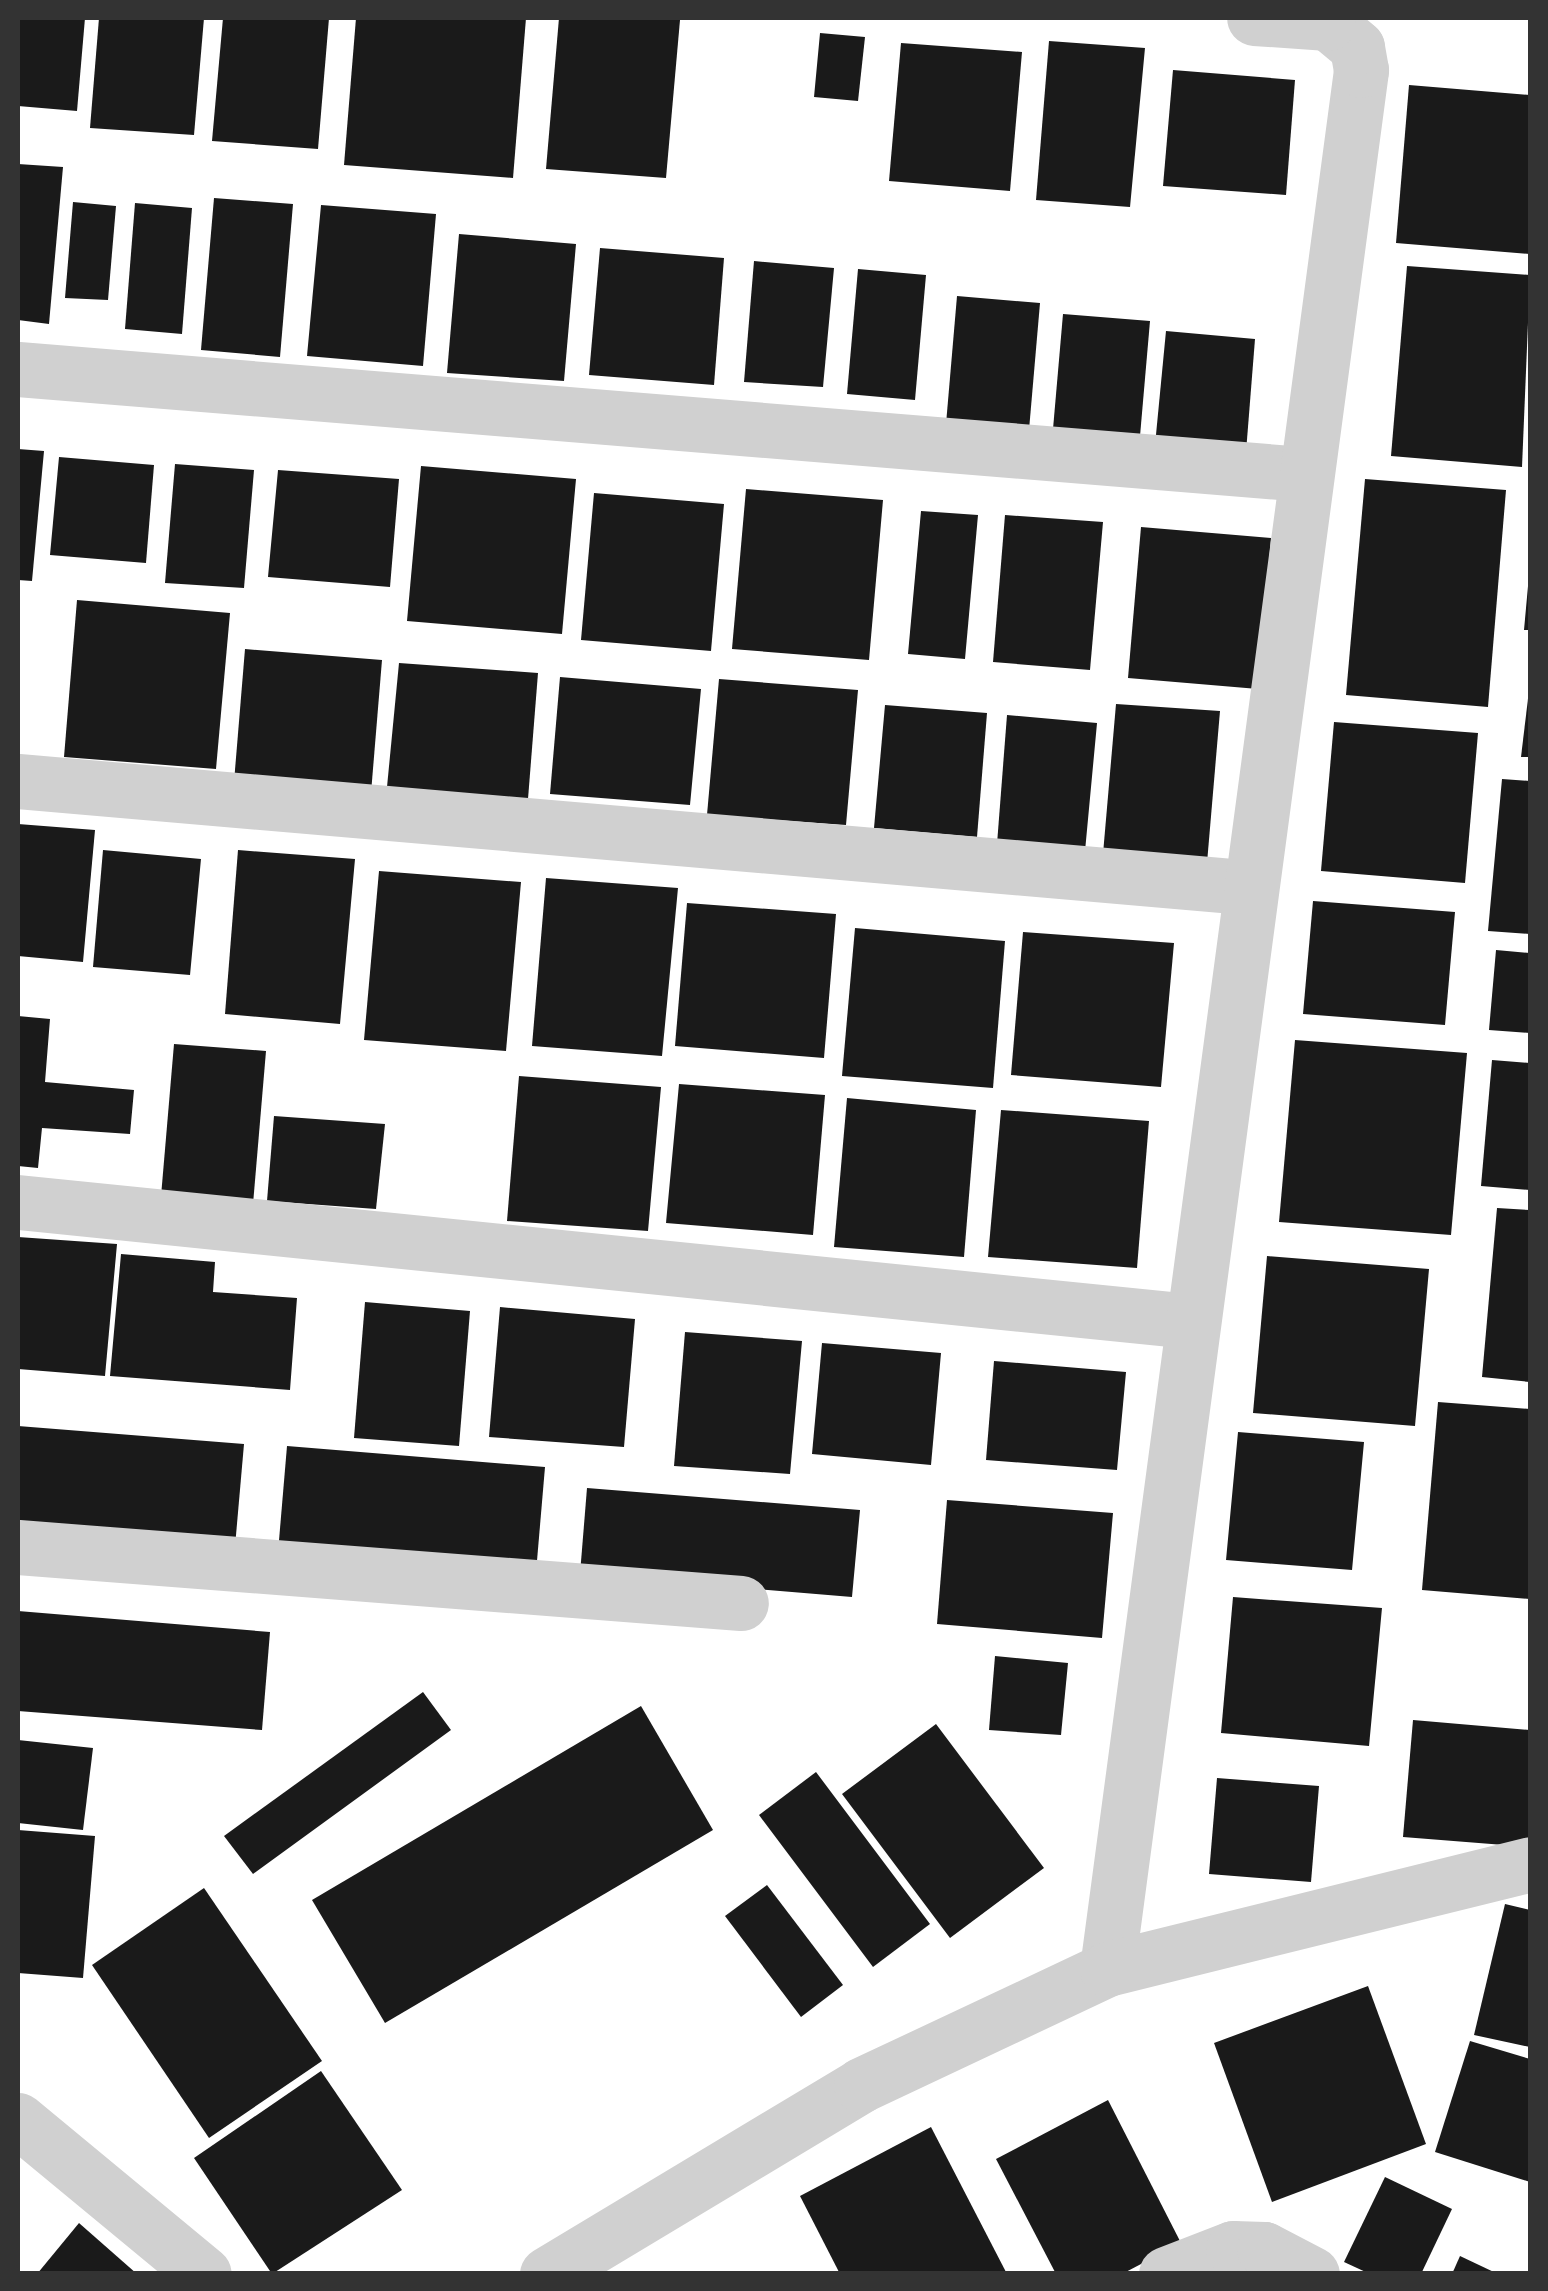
<!DOCTYPE html>
<style>
body{margin:0}
#map{position:relative;width:1548px;height:2291px;overflow:hidden;background:#fff;font-family:"Exo 2",sans-serif}
div>[style]{position:absolute}
[style*='--x']{left:calc(var(--x)*1px);top:calc(var(--y)*1px);width:calc(var(--w)*1px);rotate:calc(var(--a)*1deg)}
.building>*{inset:0;background:#1a1a1a}
.minor>*{height:55px;margin:-27.5px;padding:0 27.5px;transform-origin:27.5px;border-radius:27.5px;background:#d0d0d0}
span{translate:-50% -50%;white-space:nowrap;text-align:center;line-height:1.15;-webkit-text-stroke:10px #fff;paint-order:stroke}
.frame{position:absolute;inset:0;border:20px solid #333;pointer-events:none}
</style>
<div id="map">
<div class="building">
<div style="clip-path:polygon(18px 18px,85px 18px,77px 111px,18px 106px)"></div>
<div style="clip-path:polygon(99px 18px,204px 18px,194px 135px,90px 128px)"></div>
<div style="clip-path:polygon(223px 18px,329px 18px,318px 149px,212px 141px)"></div>
<div style="clip-path:polygon(356px 18px,526px 18px,513px 178px,344px 165px)"></div>
<div style="clip-path:polygon(559px 18px,680px 20px,666px 178px,546px 169px)"></div>
<div style="clip-path:polygon(820px 33px,865px 37px,858px 101px,814px 97px)"></div>
<div style="clip-path:polygon(1049px 41px,1145px 48px,1130px 207px,1036px 200px)"></div>
<div style="clip-path:polygon(901px 43px,1022px 52px,1010px 191px,889px 181px)"></div>
<div style="clip-path:polygon(1173px 70px,1295px 80px,1286px 195px,1163px 186px)"></div>
<div style="clip-path:polygon(1409px 85px,1530px 95px,1530px 254px,1396px 243px)"></div>
<div style="clip-path:polygon(18px 164px,63px 167px,49px 324px,18px 320px)"></div>
<div style="clip-path:polygon(214px 198px,293px 204px,280px 357px,201px 350px)"></div>
<div style="clip-path:polygon(73px 202px,116px 206px,108px 300px,65px 298px)"></div>
<div style="clip-path:polygon(135px 203px,192px 208px,182px 334px,125px 329px)"></div>
<div style="clip-path:polygon(321px 205px,436px 214px,423px 366px,307px 356px)"></div>
<div style="clip-path:polygon(459px 234px,576px 244px,564px 381px,447px 373px)"></div>
<div style="clip-path:polygon(600px 248px,724px 258px,714px 385px,589px 375px)"></div>
<div style="clip-path:polygon(754px 261px,834px 268px,823px 387px,744px 382px)"></div>
<div style="clip-path:polygon(1407px 266px,1530px 275px,1522px 467px,1391px 456px)"></div>
<div style="clip-path:polygon(858px 269px,926px 275px,915px 400px,847px 394px)"></div>
<div style="clip-path:polygon(957px 296px,1040px 303px,1029px 430px,946px 424px)"></div>
<div style="clip-path:polygon(1063px 314px,1150px 321px,1140px 436px,1053px 429px)"></div>
<div style="clip-path:polygon(1166px 331px,1255px 339px,1246px 452px,1155px 445px)"></div>
<div style="clip-path:polygon(18px 449px,44px 451px,32px 581px,18px 580px)"></div>
<div style="clip-path:polygon(59px 457px,154px 465px,146px 563px,50px 555px)"></div>
<div style="clip-path:polygon(175px 464px,254px 470px,244px 588px,165px 583px)"></div>
<div style="clip-path:polygon(421px 466px,576px 479px,562px 634px,407px 621px)"></div>
<div style="clip-path:polygon(278px 470px,399px 479px,390px 587px,268px 577px)"></div>
<div style="clip-path:polygon(1365px 479px,1506px 490px,1488px 707px,1346px 695px)"></div>
<div style="clip-path:polygon(746px 489px,883px 500px,869px 660px,732px 649px)"></div>
<div style="clip-path:polygon(594px 493px,724px 504px,711px 651px,581px 640px)"></div>
<div style="clip-path:polygon(921px 511px,978px 515px,965px 659px,908px 654px)"></div>
<div style="clip-path:polygon(1005px 515px,1103px 522px,1090px 670px,993px 662px)"></div>
<div style="clip-path:polygon(1141px 527px,1271px 538px,1258px 689px,1128px 678px)"></div>
<div style="clip-path:polygon(1528px 586px,1530px 586px,1530px 630px,1524px 630px)"></div>
<div style="clip-path:polygon(77px 600px,230px 613px,216px 769px,64px 757px)"></div>
<div style="clip-path:polygon(245px 649px,382px 660px,371px 793px,234px 782px)"></div>
<div style="clip-path:polygon(399px 663px,538px 673px,528px 799px,387px 787px)"></div>
<div style="clip-path:polygon(560px 677px,701px 689px,690px 805px,550px 794px)"></div>
<div style="clip-path:polygon(719px 679px,858px 690px,846px 825px,707px 815px)"></div>
<div style="clip-path:polygon(1530px 682px,1530px 757px,1521px 757px)"></div>
<div style="clip-path:polygon(1116px 704px,1220px 711px,1207px 863px,1103px 854px)"></div>
<div style="clip-path:polygon(885px 705px,987px 713px,977px 837px,874px 828px)"></div>
<div style="clip-path:polygon(1007px 715px,1097px 723px,1085px 851px,997px 844px)"></div>
<div style="clip-path:polygon(1334px 722px,1478px 733px,1465px 883px,1321px 871px)"></div>
<div style="clip-path:polygon(1502px 779px,1530px 781px,1530px 934px,1488px 931px)"></div>
<div style="clip-path:polygon(18px 824px,95px 830px,83px 962px,18px 956px)"></div>
<div style="clip-path:polygon(103px 850px,201px 859px,190px 975px,93px 967px)"></div>
<div style="clip-path:polygon(238px 850px,355px 859px,340px 1024px,225px 1014px)"></div>
<div style="clip-path:polygon(379px 871px,521px 882px,506px 1051px,364px 1040px)"></div>
<div style="clip-path:polygon(546px 878px,678px 888px,662px 1056px,532px 1046px)"></div>
<div style="clip-path:polygon(1313px 901px,1455px 912px,1445px 1025px,1303px 1014px)"></div>
<div style="clip-path:polygon(687px 903px,836px 914px,824px 1058px,675px 1046px)"></div>
<div style="clip-path:polygon(855px 928px,1005px 941px,993px 1088px,842px 1076px)"></div>
<div style="clip-path:polygon(1023px 932px,1174px 943px,1161px 1087px,1011px 1075px)"></div>
<div style="clip-path:polygon(1496px 950px,1530px 953px,1530px 1033px,1489px 1030px)"></div>
<div style="clip-path:polygon(18px 1016px,50px 1019px,45px 1082px,134px 1090px,130px 1134px,42px 1128px,38px 1168px,18px 1166px)"></div>
<div style="clip-path:polygon(1295px 1040px,1467px 1053px,1451px 1235px,1279px 1222px)"></div>
<div style="clip-path:polygon(174px 1044px,266px 1051px,252px 1216px,160px 1208px)"></div>
<div style="clip-path:polygon(1492px 1060px,1530px 1063px,1530px 1190px,1481px 1186px)"></div>
<div style="clip-path:polygon(519px 1076px,661px 1087px,648px 1231px,507px 1221px)"></div>
<div style="clip-path:polygon(679px 1084px,825px 1095px,813px 1235px,666px 1223px)"></div>
<div style="clip-path:polygon(847px 1098px,976px 1110px,964px 1257px,834px 1247px)"></div>
<div style="clip-path:polygon(1001px 1110px,1149px 1121px,1137px 1268px,988px 1257px)"></div>
<div style="clip-path:polygon(274px 1116px,385px 1124px,376px 1209px,267px 1201px)"></div>
<div style="clip-path:polygon(1497px 1208px,1530px 1210px,1530px 1382px,1482px 1377px)"></div>
<div style="clip-path:polygon(18px 1237px,117px 1244px,105px 1376px,18px 1369px)"></div>
<div style="clip-path:polygon(121px 1254px,215px 1262px,213px 1292px,297px 1298px,290px 1390px,110px 1376px)"></div>
<div style="clip-path:polygon(1267px 1256px,1429px 1269px,1415px 1426px,1253px 1413px)"></div>
<div style="clip-path:polygon(365px 1302px,470px 1311px,459px 1446px,354px 1438px)"></div>
<div style="clip-path:polygon(500px 1307px,635px 1319px,624px 1447px,489px 1437px)"></div>
<div style="clip-path:polygon(685px 1332px,802px 1341px,790px 1474px,674px 1466px)"></div>
<div style="clip-path:polygon(822px 1343px,941px 1353px,931px 1465px,812px 1454px)"></div>
<div style="clip-path:polygon(994px 1361px,1126px 1372px,1117px 1470px,986px 1460px)"></div>
<div style="clip-path:polygon(1438px 1402px,1530px 1409px,1530px 1599px,1422px 1590px)"></div>
<div style="clip-path:polygon(18px 1426px,244px 1444px,234px 1558px,18px 1540px)"></div>
<div style="clip-path:polygon(1238px 1432px,1364px 1442px,1352px 1570px,1226px 1560px)"></div>
<div style="clip-path:polygon(287px 1446px,545px 1467px,535px 1584px,277px 1564px)"></div>
<div style="clip-path:polygon(587px 1488px,860px 1510px,852px 1597px,580px 1574px)"></div>
<div style="clip-path:polygon(947px 1500px,1113px 1513px,1102px 1638px,937px 1624px)"></div>
<div style="clip-path:polygon(1233px 1597px,1382px 1608px,1369px 1746px,1221px 1733px)"></div>
<div style="clip-path:polygon(18px 1611px,270px 1632px,262px 1730px,18px 1711px)"></div>
<div style="clip-path:polygon(995px 1656px,1068px 1663px,1061px 1735px,989px 1730px)"></div>
<div style="clip-path:polygon(423px 1692px,451px 1730px,253px 1874px,224px 1836px)"></div>
<div style="clip-path:polygon(641px 1706px,713px 1830px,385px 2023px,312px 1900px)"></div>
<div style="clip-path:polygon(1413px 1720px,1530px 1730px,1530px 1847px,1403px 1837px)"></div>
<div style="clip-path:polygon(936px 1724px,1044px 1868px,950px 1938px,842px 1794px)"></div>
<div style="clip-path:polygon(18px 1740px,93px 1748px,83px 1830px,18px 1823px)"></div>
<div style="clip-path:polygon(816px 1772px,930px 1924px,873px 1967px,759px 1815px)"></div>
<div style="clip-path:polygon(1217px 1778px,1319px 1786px,1311px 1882px,1209px 1874px)"></div>
<div style="clip-path:polygon(18px 1830px,95px 1836px,83px 1978px,18px 1973px)"></div>
<div style="clip-path:polygon(767px 1885px,843px 1985px,801px 2017px,725px 1916px)"></div>
<div style="clip-path:polygon(204px 1888px,322px 2061px,209px 2138px,92px 1965px)"></div>
<div style="clip-path:polygon(1505px 1904px,1530px 1910px,1530px 2047px,1474px 2035px)"></div>
<div style="clip-path:polygon(1368px 1986px,1426px 2144px,1272px 2202px,1214px 2043px)"></div>
<div style="clip-path:polygon(1470px 2041px,1530px 2059px,1530px 2182px,1435px 2152px)"></div>
<div style="clip-path:polygon(321px 2071px,402px 2190px,272px 2274px,194px 2158px)"></div>
<div style="clip-path:polygon(1108px 2100px,1181px 2243px,1122px 2274px,1056px 2274px,996px 2159px)"></div>
<div style="clip-path:polygon(931px 2127px,1007px 2274px,840px 2274px,800px 2196px)"></div>
<div style="clip-path:polygon(1385px 2177px,1452px 2209px,1421px 2274px,1370px 2274px,1344px 2262px)"></div>
<div style="clip-path:polygon(79px 2223px,137px 2274px,37px 2274px)"></div>
<div style="clip-path:polygon(1460px 2256px,1498px 2274px,1452px 2274px)"></div>
</div>
<div class="minor">
<div style="--x:18;--y:369;--w:1289;--a:4.67"></div>
<div style="--x:18;--y:781;--w:1232;--a:4.94"></div>
<div style="--x:18;--y:1202;--w:1177;--a:5.8"></div>
<div style="--x:18;--y:1547;--w:725;--a:4.43"></div>
<div style="--x:1107;--y:1969;--w:1916;--a:-82.38"></div>
<div style="--x:1361;--y:70;--w:23;--a:-100"></div>
<div style="--x:1357;--y:47;--w:38;--a:-140"></div>
<div style="--x:1328;--y:23;--w:74;--a:-176.1"></div>
<div style="--x:18;--y:2120;--w:241;--a:39.6"></div>
<div style="--x:547;--y:2274;--w:366;--a:-31"></div>
<div style="--x:861;--y:2085;--w:272;--a:-25.2"></div>
<div style="--x:1107;--y:1969;--w:436;--a:-13.9"></div>
<div style="--x:1166;--y:2274;--w:72;--a:-21.2"></div>
<div style="--x:1233;--y:2248;--w:31;--a:2"></div>
<div style="--x:1264;--y:2249;--w:54;--a:27.5"></div>
</div>
<div class="frame"></div>
</div>
